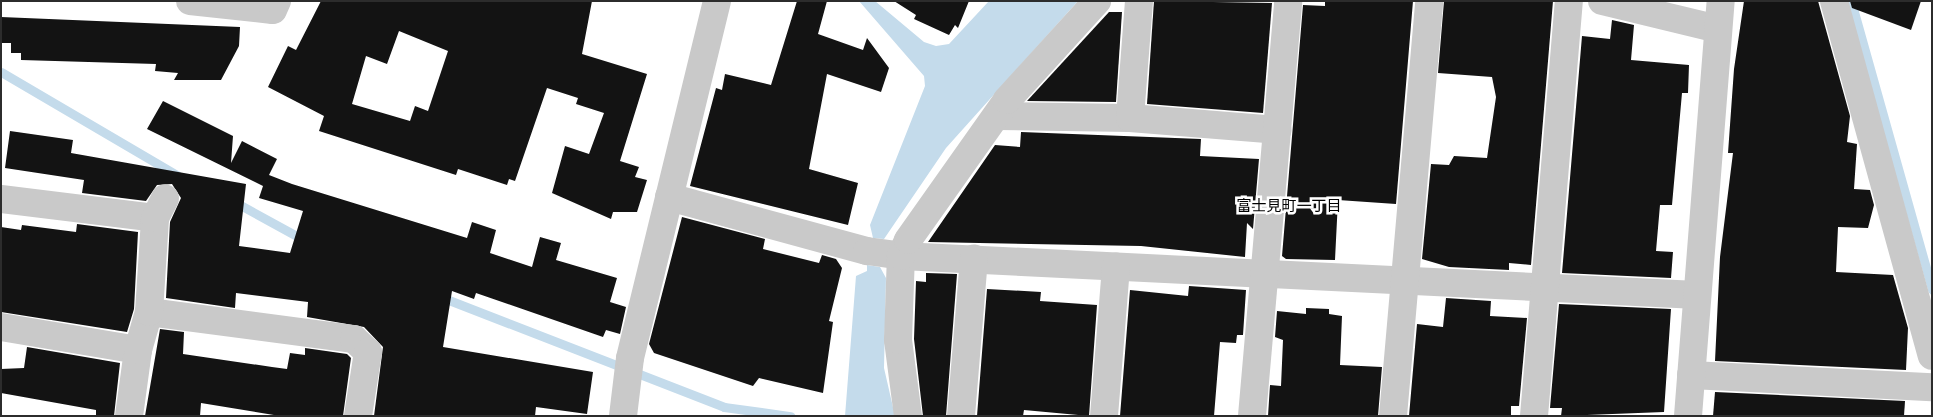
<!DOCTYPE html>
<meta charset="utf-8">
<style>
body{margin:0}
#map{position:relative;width:1933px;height:417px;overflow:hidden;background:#fff;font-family:Arial,"Noto Sans JP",sans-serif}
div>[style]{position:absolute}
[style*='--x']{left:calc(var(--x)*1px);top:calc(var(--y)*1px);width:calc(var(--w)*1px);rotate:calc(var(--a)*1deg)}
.water>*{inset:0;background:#c4dbeb}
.stream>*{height:9px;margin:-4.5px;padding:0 4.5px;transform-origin:4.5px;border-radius:4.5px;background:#c4dbeb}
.building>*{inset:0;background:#131313}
.minor>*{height:28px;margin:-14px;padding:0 14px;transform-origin:14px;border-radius:14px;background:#c9c9c9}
span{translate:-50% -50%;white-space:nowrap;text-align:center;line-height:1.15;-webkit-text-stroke:5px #fff;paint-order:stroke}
.neighbourhood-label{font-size:15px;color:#000}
.frame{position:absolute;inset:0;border:2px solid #2c2c2c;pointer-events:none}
</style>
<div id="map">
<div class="water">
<div style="clip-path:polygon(859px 1px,875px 1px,924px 42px,936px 46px,949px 44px,989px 1px,1078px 1px,946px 148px,884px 239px,873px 238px,870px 225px,925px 86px,924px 76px)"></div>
<div style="clip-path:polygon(867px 265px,880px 267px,886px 278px,884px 368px,895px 416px,845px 416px,856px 276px,867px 271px)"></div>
</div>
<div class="stream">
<div style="--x:1851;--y:1;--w:300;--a:74.3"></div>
<div style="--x:1;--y:72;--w:205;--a:30.4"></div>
<div style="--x:233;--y:201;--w:81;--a:28.8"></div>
<div style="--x:441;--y:297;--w:304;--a:21.2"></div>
<div style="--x:724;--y:407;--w:67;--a:7.8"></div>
</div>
<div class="building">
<div style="clip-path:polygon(evenodd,321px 1px,592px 1px,582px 54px,647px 74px,620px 161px,639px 167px,635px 177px,647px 180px,637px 212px,613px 212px,611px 219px,552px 193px,565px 146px,589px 154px,604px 113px,576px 104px,578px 98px,547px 88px,515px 181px,509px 179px,507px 185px,458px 169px,456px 175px,319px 131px,324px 116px,268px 87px,288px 46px,296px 50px,321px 1px,399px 31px,448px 51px,428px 111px,415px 106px,410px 121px,352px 104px,366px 56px,387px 64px,399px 31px)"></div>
<div style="clip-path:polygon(797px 1px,827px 1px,818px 34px,863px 50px,867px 38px,889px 68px,881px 92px,827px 74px,809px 169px,858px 183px,848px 225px,690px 186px,716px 88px,722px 90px,725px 74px,771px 85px)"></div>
<div style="clip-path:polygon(894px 1px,969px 1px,958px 28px,955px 25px,949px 35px,914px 19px,916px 15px)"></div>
<div style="clip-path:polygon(1154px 1px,1272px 3px,1263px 113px,1147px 104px)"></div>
<div style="clip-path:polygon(1325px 1px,1413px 1px,1396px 204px,1338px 200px,1335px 260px,1286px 259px,1282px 256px,1303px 5px,1325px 6px)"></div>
<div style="clip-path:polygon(1444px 1px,1553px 1px,1531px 265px,1509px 263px,1509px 270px,1449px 267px,1422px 259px,1431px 164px,1449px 165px,1454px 156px,1487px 158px,1496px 97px,1492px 77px,1438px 73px)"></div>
<div style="clip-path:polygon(1744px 1px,1818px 1px,1850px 116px,1847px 142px,1857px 144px,1854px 189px,1870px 190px,1874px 205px,1868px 228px,1838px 227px,1836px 272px,1893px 275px,1908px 328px,1906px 370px,1715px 361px,1720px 257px,1733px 153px,1728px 153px,1734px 69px)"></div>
<div style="clip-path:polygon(1850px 1px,1921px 1px,1911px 30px,1852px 8px)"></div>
<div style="clip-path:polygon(1109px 12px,1122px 12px,1116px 102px,1027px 101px)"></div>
<div style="clip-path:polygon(1px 17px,240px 27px,239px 46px,221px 80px,174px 80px,178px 73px,155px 71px,156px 64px,21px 60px,21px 53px,11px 53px,11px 43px,1px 43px)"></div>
<div style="clip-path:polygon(1612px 20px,1634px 25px,1631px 60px,1689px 65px,1688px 93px,1682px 93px,1672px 205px,1660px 205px,1656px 251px,1673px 252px,1671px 278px,1562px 273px,1582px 36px,1610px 39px)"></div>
<div style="clip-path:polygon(163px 101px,233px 136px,231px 163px,242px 141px,277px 159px,269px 175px,292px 184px,467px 238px,472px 222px,496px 230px,490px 253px,532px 267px,540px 237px,561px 243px,556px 260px,617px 278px,610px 302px,626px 307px,620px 334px,606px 330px,603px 337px,476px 293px,474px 299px,452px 291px,443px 347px,593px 372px,587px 414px,536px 407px,535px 416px,374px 416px,383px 347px,364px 327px,307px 317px,308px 302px,236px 293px,235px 308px,166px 298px,170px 222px,181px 198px,172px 184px,157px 185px,146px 201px,82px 193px,84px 180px,5px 168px,10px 131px,73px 140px,71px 153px,246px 184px,239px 246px,290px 253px,303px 211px,259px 198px,263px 186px,147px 129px)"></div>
<div style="clip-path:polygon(1021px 132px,1201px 139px,1200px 156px,1259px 159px,1253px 229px,1247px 223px,1245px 257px,1141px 246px,928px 242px,995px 145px,1020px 147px)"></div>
<div style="clip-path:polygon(682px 217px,765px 239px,763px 249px,819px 263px,822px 255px,836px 259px,842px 268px,829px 321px,833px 322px,823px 393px,759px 378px,753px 386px,654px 353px,649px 344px)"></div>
<div style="clip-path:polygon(77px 224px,138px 232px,134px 309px,127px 332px,1px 312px,1px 227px,21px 230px,22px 225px,76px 232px)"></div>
<div style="clip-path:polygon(926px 273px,957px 274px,946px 416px,923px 416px,914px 339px,916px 281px,926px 282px)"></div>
<div style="clip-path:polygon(1189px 286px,1246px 290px,1243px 335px,1237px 335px,1236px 343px,1220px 342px,1214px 416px,1120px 416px,1130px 290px,1188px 296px)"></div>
<div style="clip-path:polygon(987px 289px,1041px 292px,1040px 301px,1097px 305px,1089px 416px,1024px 410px,1023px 416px,977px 416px)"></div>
<div style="clip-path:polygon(1446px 298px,1491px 301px,1490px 316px,1527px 318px,1519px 406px,1511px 406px,1511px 416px,1409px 416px,1417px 324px,1443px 327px)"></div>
<div style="clip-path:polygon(1559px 304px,1671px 309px,1664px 412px,1561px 416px,1562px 408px,1550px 408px)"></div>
<div style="clip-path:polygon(1306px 308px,1329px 309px,1329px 314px,1342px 316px,1340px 365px,1382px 367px,1378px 416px,1268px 416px,1270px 385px,1281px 386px,1283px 340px,1275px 337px,1277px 311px,1306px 314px)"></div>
<div style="clip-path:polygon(160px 329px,184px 332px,183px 354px,272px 367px,287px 369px,290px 353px,305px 355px,305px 348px,347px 354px,351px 358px,343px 416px,280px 416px,201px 403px,200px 416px,145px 416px)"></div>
<div style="clip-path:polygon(27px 347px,120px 363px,114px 416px,96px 416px,96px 410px,1px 393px,1px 369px,24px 368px)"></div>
<div style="clip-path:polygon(1715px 392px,1905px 401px,1904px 416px,1713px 416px)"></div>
</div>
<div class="minor">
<div style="--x:190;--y:1;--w:83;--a:6.2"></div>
<div style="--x:273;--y:10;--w:10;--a:-66"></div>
<div style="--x:1602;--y:1;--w:119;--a:13.6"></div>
<div style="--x:1834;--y:1;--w:368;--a:74.6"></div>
<div style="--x:998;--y:116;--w:132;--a:0.9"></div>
<div style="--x:1130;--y:118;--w:148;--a:4.6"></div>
<div style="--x:1130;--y:118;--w:117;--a:-85.6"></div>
<div style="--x:669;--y:197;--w:205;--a:15.3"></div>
<div style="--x:867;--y:251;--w:34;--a:8"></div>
<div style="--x:901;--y:256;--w:797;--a:2.8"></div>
<div style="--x:1;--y:199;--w:155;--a:7"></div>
<div style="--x:149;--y:312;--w:207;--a:7.5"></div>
<div style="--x:354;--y:339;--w:19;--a:43"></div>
<div style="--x:368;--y:352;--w:65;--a:98.9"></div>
<div style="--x:1;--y:327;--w:139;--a:9.5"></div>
<div style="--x:1691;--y:375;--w:241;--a:2.9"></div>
<div style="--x:129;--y:416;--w:67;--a:-82.2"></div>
<div style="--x:138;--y:350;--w:40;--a:-74"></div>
<div style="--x:149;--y:312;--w:94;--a:-86.3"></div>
<div style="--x:155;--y:218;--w:22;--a:-63"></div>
<div style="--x:623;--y:416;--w:58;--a:-83.1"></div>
<div style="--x:630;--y:358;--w:367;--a:-76.3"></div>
<div style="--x:908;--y:416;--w:77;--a:-97.5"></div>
<div style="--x:898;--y:340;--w:84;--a:-88"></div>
<div style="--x:901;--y:256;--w:17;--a:-66"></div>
<div style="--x:908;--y:240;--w:171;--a:-54.7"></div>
<div style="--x:1007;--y:100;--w:134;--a:-47.7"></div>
<div style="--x:961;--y:416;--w:158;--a:-85.3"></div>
<div style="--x:1104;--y:416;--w:150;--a:-85.4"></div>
<div style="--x:1252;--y:416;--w:417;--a:-85"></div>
<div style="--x:1393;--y:416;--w:417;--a:-85"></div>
<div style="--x:1534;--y:416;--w:416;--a:-85.2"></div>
<div style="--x:1688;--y:416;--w:416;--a:-85.5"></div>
</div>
<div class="neighbourhood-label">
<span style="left:1289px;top:206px">富士見町一丁目</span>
</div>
<div class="frame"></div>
</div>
